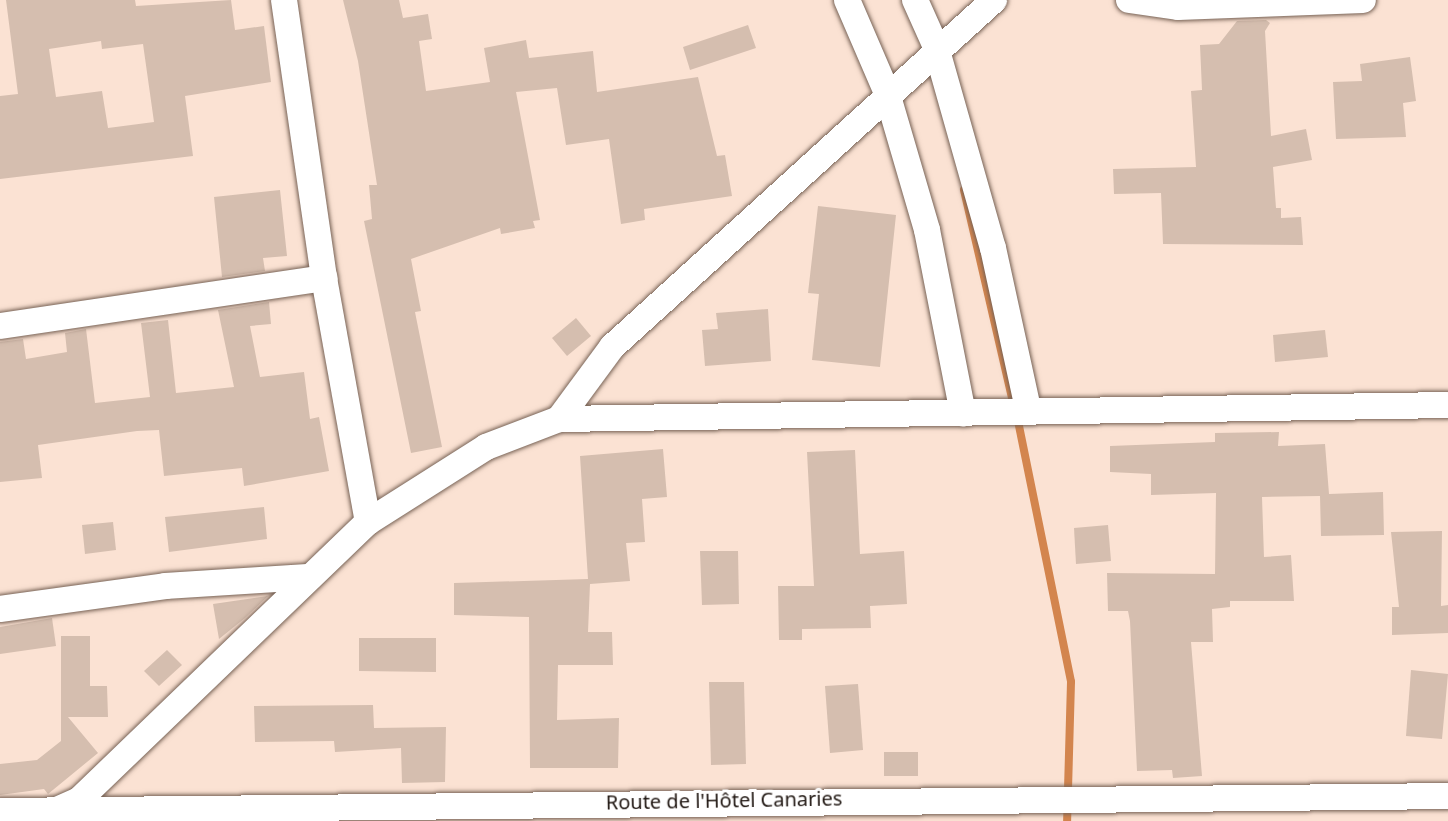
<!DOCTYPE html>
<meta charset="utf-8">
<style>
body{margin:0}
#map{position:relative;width:1448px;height:821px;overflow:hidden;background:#fbe2d3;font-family:"Noto Sans",sans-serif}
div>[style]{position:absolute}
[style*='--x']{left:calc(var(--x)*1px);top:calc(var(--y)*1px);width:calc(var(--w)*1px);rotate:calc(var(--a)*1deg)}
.stream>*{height:8px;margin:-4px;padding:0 4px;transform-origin:4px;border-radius:4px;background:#d3854e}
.building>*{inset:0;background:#d5beaf}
.roads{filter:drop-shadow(0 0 2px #776255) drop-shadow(0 0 2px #776255)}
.minor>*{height:26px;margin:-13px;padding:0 13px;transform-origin:13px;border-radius:13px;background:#fff}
span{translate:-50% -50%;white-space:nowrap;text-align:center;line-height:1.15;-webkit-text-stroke:6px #fff;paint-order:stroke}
.street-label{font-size:20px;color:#201712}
</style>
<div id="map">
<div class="stream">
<div style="--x:964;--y:190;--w:218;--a:77"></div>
<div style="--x:1017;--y:416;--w:271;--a:78.5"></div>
<div style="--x:1071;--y:682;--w:139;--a:91.6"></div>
</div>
<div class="building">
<div style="clip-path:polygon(evenodd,6px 0,135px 0,136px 6px,231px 0,235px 30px,264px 26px,271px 82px,185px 96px,193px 156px,0 179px,0 96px,18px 94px,6px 0,101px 41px,102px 49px,143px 44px,154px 122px,108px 128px,102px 91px,56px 97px,49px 49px,101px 41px)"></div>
<div style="clip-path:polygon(343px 0,399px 0,403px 18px,428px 14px,432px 39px,419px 41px,426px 91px,490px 82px,484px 48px,526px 40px,529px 58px,593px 51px,597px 92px,698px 77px,717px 156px,725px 155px,732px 196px,644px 209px,645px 220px,621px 224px,609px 139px,566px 145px,557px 88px,516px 92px,540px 220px,533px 221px,535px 228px,501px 234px,500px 228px,411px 259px,421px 311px,415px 312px,442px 447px,411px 453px,364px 221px,372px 219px,369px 185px,377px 185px,358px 61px)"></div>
<div style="clip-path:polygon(1266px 20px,1270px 23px,1265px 31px,1271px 136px,1306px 129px,1312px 160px,1273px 167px,1276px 208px,1281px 208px,1281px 218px,1301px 217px,1303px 245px,1163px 244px,1161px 193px,1114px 194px,1113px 169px,1196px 167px,1191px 91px,1202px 90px,1200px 45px,1219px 44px,1237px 21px)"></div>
<div style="clip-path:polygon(748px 25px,756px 48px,690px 70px,683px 47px)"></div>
<div style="clip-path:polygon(1410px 57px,1416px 101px,1403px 103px,1406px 137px,1336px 139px,1333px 82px,1362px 81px,1360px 64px)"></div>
<div style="clip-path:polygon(280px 190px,287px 256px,263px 258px,265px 271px,222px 277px,214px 197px)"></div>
<div style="clip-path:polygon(818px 206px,896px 215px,880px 367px,812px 360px,819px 294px,808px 293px)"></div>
<div style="clip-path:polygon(269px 302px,271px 324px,250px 326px,260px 377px,304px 372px,310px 419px,319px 417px,329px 471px,244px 486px,242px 468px,164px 476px,159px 430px,137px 431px,38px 445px,42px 478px,0 482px,0 342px,23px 339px,26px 359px,67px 352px,65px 333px,86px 329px,95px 403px,150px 397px,141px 323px,168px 320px,176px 393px,234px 387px,218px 310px)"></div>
<div style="clip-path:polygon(768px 309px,771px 361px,705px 366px,702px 330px,718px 329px,716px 313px)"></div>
<div style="clip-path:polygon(576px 318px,591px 336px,567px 356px,552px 338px)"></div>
<div style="clip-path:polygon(1325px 330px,1328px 357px,1275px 362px,1273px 335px)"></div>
<div style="clip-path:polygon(1279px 432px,1278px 446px,1325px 444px,1329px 494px,1383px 492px,1384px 535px,1321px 536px,1320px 496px,1262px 497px,1264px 557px,1291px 555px,1294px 601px,1230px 601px,1230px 607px,1212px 609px,1213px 642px,1191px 642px,1202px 776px,1173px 778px,1172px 770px,1137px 771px,1130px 621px,1128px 611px,1108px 611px,1107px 573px,1215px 574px,1216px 493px,1151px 495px,1151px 474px,1110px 472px,1110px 446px,1215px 442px,1215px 433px)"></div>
<div style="clip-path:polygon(663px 449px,667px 497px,642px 499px,645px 542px,626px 543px,630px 581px,590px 584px,588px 632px,612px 632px,613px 665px,558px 665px,557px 720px,619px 718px,618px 768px,530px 768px,529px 617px,454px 615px,454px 583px,588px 579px,580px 456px)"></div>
<div style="clip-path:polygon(855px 450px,860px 554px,904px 551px,907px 604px,870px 606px,871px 628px,802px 629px,802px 640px,779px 640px,778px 586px,814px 586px,807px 452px)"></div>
<div style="clip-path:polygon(264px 507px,267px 539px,169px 552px,165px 517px)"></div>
<div style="clip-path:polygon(113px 522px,116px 550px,85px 554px,82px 525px)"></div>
<div style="clip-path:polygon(1108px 525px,1111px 561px,1076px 564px,1074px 528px)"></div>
<div style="clip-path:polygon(1442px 531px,1441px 606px,1448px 605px,1448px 633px,1392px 635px,1392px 607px,1399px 607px,1391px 532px)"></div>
<div style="clip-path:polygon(700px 551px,738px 551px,739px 604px,702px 605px)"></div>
<div style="clip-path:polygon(268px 596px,245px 618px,219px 639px,213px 604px)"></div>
<div style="clip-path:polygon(52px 618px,56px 646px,0 654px,0 627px)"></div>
<div style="clip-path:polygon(61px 636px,90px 636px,90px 686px,107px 686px,108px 717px,68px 717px,98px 753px,48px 794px,44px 789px,0 795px,0 764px,37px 760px,61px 741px)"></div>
<div style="clip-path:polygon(359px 638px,436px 638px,436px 672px,359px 671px)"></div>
<div style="clip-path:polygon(167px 650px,182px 665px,159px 686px,144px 671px)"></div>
<div style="clip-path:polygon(1411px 670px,1448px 674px,1442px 739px,1406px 736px)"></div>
<div style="clip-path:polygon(709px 682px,744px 682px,746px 764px,711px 765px)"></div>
<div style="clip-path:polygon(858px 684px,863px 750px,830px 753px,825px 686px)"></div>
<div style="clip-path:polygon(373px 705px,374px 728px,446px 727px,445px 782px,402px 783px,401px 748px,335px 752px,334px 741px,255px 742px,254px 706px)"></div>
<div style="clip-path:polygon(884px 752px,918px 752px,918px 776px,884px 776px)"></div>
</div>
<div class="roads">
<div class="minor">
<div style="--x:284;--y:0;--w:281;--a:81.8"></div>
<div style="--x:324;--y:278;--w:248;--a:79.8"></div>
<div style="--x:847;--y:0;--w:101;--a:66.7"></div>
<div style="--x:887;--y:93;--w:143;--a:73.7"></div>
<div style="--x:927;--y:230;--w:187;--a:78.9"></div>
<div style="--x:915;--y:0;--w:51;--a:65.9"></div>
<div style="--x:936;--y:47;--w:209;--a:74.2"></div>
<div style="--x:993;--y:248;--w:165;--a:77.7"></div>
<div style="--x:1129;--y:0;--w:49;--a:8.1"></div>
<div style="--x:1178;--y:7;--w:185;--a:-2.2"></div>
<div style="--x:0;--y:326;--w:328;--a:-8.4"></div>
<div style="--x:559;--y:419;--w:89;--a:-53.6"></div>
<div style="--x:612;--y:347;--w:516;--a:-42.25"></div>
<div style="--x:0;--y:609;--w:167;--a:-7.9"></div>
<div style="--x:165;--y:586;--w:143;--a:-3.6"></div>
<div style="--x:0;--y:811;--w:1448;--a:-0.59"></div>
<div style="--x:58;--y:821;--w:11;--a:-95"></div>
<div style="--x:57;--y:810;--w:24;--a:-24"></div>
<div style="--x:79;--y:800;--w:401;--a:-43.9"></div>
<div style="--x:368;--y:522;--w:140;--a:-32.4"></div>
<div style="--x:486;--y:447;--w:78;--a:-21"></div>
<div style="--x:559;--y:419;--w:889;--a:-0.9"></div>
</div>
</div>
<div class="street-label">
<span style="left:724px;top:800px;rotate:-1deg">Route de l'Hôtel Canaries</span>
</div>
</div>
